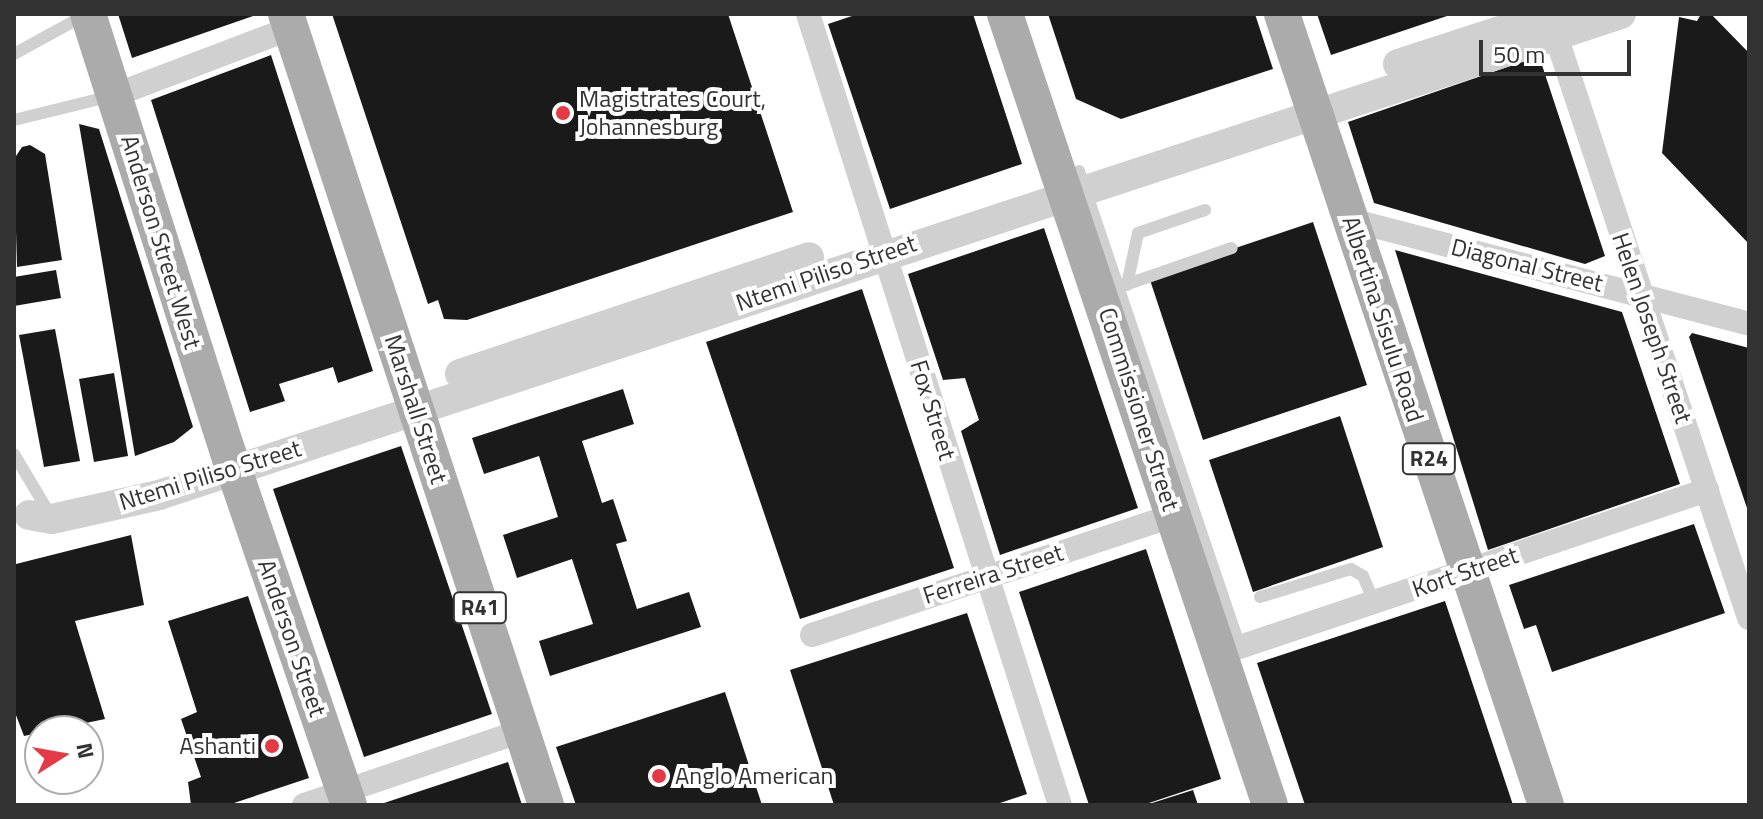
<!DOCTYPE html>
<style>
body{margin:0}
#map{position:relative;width:1763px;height:819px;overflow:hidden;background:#fff;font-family:"Titillium Web",sans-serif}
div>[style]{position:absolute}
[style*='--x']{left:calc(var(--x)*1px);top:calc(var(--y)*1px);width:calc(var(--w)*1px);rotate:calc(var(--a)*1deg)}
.building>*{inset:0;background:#1a1a1a}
.service>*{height:12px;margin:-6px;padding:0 6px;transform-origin:6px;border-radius:6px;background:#d0d0d0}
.minor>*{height:24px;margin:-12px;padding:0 12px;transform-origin:12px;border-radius:12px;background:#d0d0d0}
.tertiary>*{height:30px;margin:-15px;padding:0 15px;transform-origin:15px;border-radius:15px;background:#d0d0d0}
.primary>*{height:36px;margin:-18px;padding:0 18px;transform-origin:18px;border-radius:18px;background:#ababab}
.dots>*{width:22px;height:22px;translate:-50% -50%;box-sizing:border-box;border:4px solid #fff;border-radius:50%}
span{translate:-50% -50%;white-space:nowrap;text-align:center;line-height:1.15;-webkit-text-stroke:8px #fff;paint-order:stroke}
.shield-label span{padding:2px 6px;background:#fff;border:2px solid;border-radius:6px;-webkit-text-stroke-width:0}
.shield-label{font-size:22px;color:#333;font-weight:700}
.poi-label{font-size:24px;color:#333}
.left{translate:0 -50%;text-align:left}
.right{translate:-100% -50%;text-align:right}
.street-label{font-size:24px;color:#333}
.frame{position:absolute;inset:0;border:16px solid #333;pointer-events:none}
.north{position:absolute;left:24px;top:715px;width:80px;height:80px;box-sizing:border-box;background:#fff;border:2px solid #adadad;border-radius:50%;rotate:79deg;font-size:22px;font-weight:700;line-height:32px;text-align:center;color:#333}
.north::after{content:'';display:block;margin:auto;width:28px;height:36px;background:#e63946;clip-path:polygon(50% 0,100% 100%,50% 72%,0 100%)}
.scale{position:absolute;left:1479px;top:40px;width:152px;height:36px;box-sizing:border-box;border:4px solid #333;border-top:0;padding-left:10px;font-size:24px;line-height:28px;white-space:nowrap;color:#333;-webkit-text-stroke:6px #fff;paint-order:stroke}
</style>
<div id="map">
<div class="building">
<div style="clip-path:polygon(118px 14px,259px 14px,132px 58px)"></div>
<div style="clip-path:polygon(332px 14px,728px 14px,793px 212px,467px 320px,444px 319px,438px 300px,428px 304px)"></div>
<div style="clip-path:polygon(858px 14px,973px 14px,1022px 164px,890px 209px,828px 24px)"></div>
<div style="clip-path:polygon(1048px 14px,1255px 14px,1273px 69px,1121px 119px,1076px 99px)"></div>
<div style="clip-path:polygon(1317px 14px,1450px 14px,1450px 15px,1331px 55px)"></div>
<div style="clip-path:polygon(1701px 14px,1711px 14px,1749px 53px,1749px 244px,1662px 153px,1679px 17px,1697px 21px)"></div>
<div style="clip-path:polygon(271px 55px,373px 371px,338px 383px,333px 367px,279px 384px,285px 401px,250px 412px,151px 100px)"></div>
<div style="clip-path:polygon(1539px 56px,1605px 256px,1585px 264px,1374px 203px,1348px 122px)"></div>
<div style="clip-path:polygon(79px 124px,99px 129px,193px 427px,174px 442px,135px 456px)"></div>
<div style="clip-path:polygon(30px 145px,45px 154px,62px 260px,17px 267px,14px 159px,22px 147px)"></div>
<div style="clip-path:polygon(1313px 222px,1367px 385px,1203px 440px,1149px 277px)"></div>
<div style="clip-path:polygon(1044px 228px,1138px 508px,1000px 555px,961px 431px,979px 420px,965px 378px,943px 380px,908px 274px)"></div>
<div style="clip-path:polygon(1395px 250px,1622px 312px,1680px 484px,1488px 550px)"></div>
<div style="clip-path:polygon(56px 270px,61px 298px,14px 306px,14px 277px)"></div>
<div style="clip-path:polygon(862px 289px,954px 568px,800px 619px,706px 342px)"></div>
<div style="clip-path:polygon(55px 329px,80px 461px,44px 467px,19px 335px)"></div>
<div style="clip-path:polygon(1692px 333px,1749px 348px,1749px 514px,1689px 337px)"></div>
<div style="clip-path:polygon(114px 373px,128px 456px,94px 462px,79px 379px)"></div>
<div style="clip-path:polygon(623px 389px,634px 424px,582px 441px,602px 503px,613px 499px,627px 541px,616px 544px,637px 609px,689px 592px,701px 627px,550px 676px,539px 641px,593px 624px,572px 559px,517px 578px,503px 535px,558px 517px,539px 456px,484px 474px,472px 438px)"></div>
<div style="clip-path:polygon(1340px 416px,1383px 547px,1253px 592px,1209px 460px)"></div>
<div style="clip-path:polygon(401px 446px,492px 714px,364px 757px,273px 489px)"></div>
<div style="clip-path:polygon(1694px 524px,1725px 613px,1552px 672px,1536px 625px,1524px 629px,1509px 585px)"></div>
<div style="clip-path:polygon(131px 535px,144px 605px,75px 621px,105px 719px,24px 736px,14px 710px,14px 558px,16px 564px)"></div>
<div style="clip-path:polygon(1146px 549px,1221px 779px,1143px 805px,1089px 805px,1019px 592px)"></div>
<div style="clip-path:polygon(248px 596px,309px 778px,228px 805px,191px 805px,188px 782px,201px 777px,181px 719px,197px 712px,168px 621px)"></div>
<div style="clip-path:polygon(1445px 601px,1513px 805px,1305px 805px,1257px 663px)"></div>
<div style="clip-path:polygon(967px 613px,1027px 794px,994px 805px,834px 805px,790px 670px)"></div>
<div style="clip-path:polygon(725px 692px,762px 805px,576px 805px,556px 747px)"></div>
<div style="clip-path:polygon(508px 762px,522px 805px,381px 805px,381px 804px)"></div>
<div style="clip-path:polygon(1193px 790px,1198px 805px,1149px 805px,1149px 804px)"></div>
</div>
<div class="service">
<div style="--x:14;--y:54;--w:79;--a:-28.8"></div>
<div style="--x:14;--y:120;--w:101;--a:-13.8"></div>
<div style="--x:1079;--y:171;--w:502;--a:71.31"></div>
<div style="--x:1127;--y:285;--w:53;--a:-78.1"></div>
<div style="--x:1138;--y:233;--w:71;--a:-18.9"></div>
<div style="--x:1122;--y:286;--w:116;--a:-19.1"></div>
<div style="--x:14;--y:454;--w:72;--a:59.2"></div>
<div style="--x:1260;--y:597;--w:95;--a:-17.1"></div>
<div style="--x:1351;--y:569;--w:14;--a:30"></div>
<div style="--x:1363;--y:576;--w:28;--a:67"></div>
</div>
<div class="minor">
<div style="--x:808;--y:14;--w:830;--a:72.33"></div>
<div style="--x:1551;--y:21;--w:629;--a:71.65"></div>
<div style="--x:115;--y:95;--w:188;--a:-20.8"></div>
<div style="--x:1351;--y:220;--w:411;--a:14.6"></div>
<div style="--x:812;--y:635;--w:382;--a:-18.3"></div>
<div style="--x:1222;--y:653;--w:512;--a:-18.58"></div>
<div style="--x:304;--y:805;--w:229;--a:-18.8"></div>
</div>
<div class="tertiary">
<div style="--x:1398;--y:64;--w:162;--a:-18"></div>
<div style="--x:460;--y:374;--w:368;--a:-18.5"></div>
<div style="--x:29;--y:515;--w:23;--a:10"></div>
<div style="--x:52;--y:519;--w:110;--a:-12.6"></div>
<div style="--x:159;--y:495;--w:1539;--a:-18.21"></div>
</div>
<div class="primary">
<div style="--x:88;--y:14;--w:460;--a:72.3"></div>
<div style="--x:228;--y:452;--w:373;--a:71.1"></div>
<div style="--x:286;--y:14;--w:833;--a:71.8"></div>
<div style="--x:1005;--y:14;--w:834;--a:71.48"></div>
<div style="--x:1282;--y:14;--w:834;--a:71.54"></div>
</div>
<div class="dots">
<div style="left:563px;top:113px;background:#e63946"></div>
<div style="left:272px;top:746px;background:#e63946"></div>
<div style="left:659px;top:776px;background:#e63946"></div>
</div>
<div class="shield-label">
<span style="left:1429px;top:459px">R24</span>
<span style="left:480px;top:608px">R41</span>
</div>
<div class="poi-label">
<span class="left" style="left:579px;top:113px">Magistrates Court,<br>Johannesburg</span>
<span class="right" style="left:256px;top:746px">Ashanti</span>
<span class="left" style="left:675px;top:776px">Anglo American</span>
</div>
<div class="street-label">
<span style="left:161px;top:242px;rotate:73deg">Anderson Street West</span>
<span style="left:1527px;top:265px;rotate:14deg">Diagonal Street</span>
<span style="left:826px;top:273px;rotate:-19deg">Ntemi Piliso Street</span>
<span style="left:1383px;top:319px;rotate:72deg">Albertina Sisulu Road</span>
<span style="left:1652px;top:328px;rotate:71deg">Helen Joseph Street</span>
<span style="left:416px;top:409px;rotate:72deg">Marshall Street</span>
<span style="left:1139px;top:409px;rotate:72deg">Commissioner Street</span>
<span style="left:933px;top:410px;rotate:73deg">Fox Street</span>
<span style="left:210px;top:475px;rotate:-17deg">Ntemi Piliso Street</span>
<span style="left:1465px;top:572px;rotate:-19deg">Kort Street</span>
<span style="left:993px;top:574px;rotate:-18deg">Ferreira Street</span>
<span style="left:292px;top:638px;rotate:71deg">Anderson Street</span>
</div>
<div class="frame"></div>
<div class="north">N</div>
<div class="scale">50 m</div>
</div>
